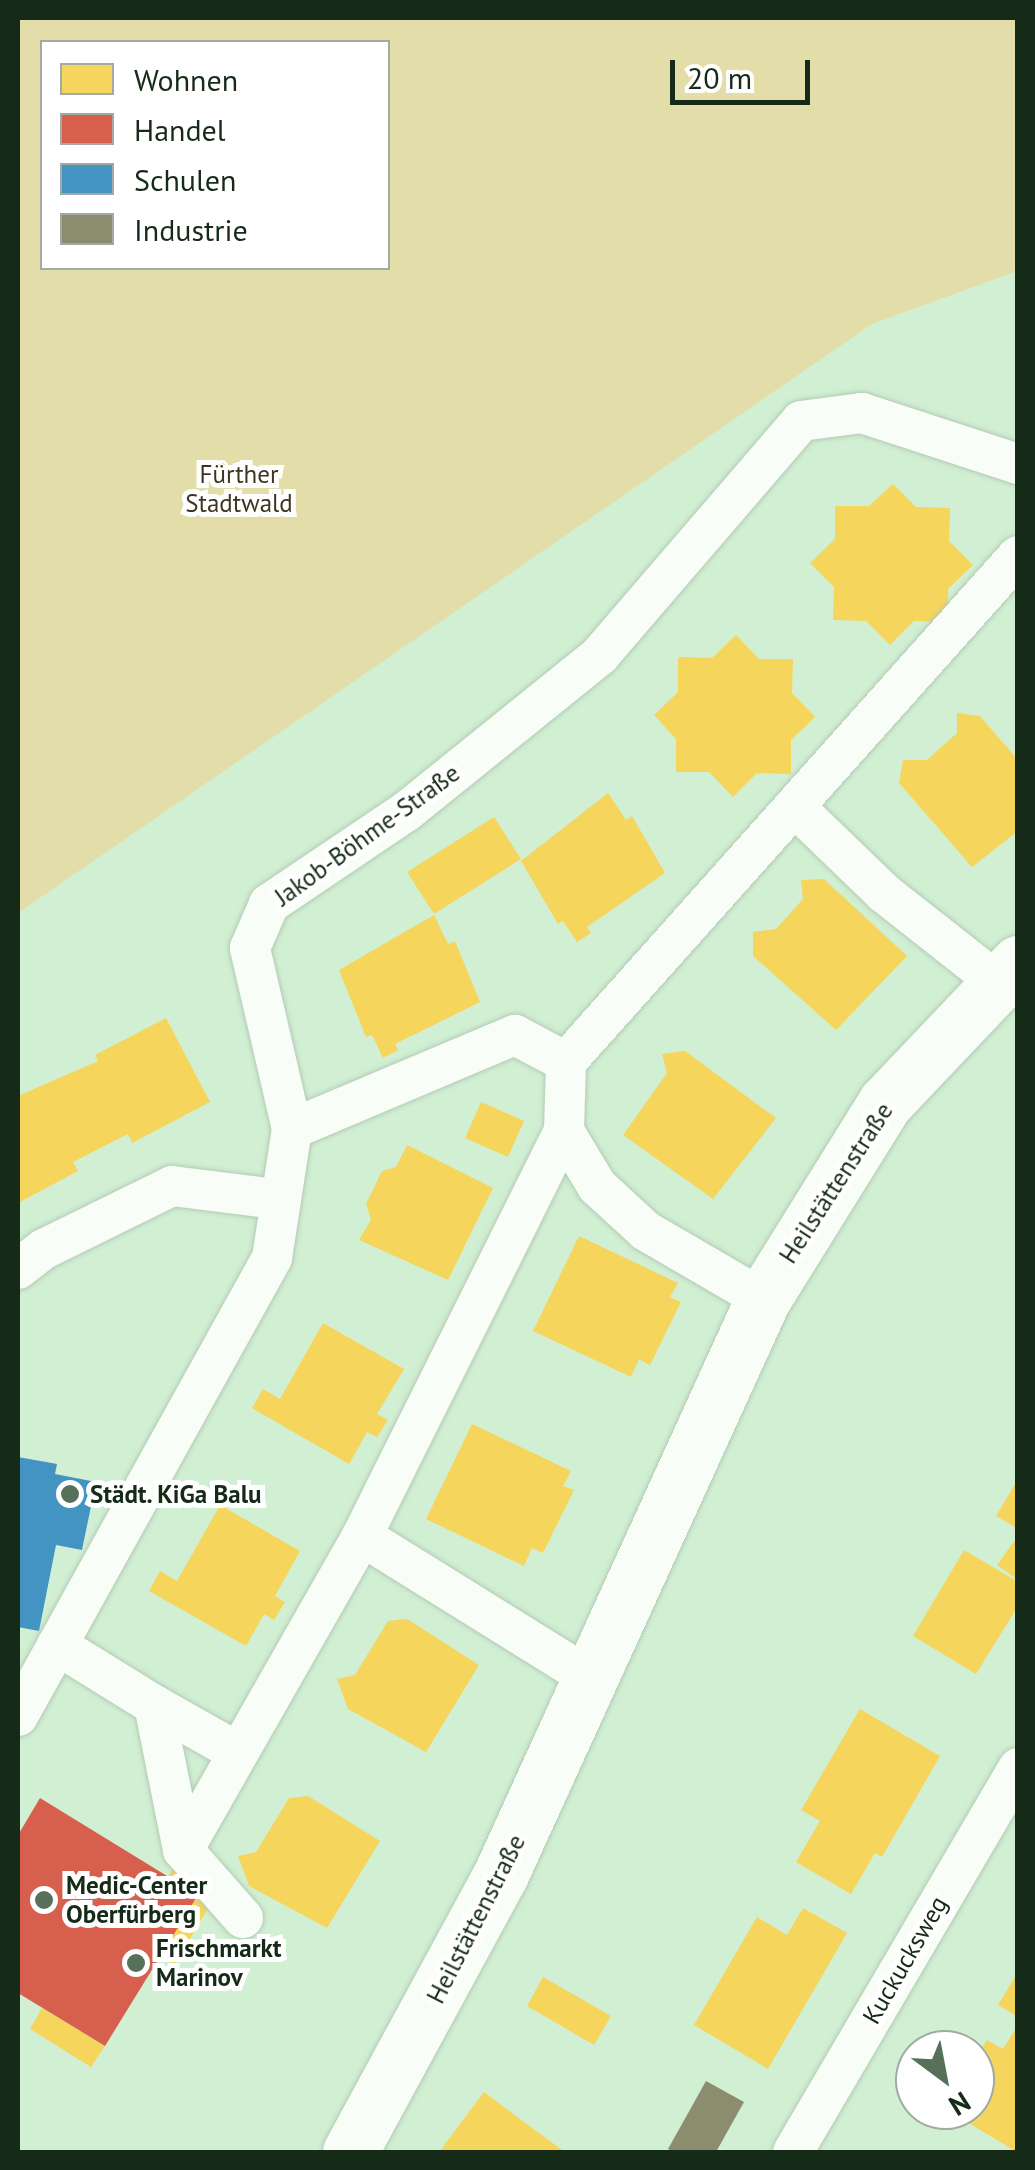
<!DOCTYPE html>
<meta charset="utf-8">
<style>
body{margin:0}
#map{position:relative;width:1035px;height:2170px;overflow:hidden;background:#d1efd3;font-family:"PT Sans",sans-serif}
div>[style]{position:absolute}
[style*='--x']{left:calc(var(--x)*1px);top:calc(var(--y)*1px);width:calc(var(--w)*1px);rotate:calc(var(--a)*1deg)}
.green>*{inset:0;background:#e3dea9}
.homes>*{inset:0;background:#f6d55c}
.shops>*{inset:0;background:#d6604d}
.schools>*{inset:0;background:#4393c3}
.industry>*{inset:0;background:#8c8c6e}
.roads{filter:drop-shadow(0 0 2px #b3cbb5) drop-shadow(0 0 2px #b3cbb5)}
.street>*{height:40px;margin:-20px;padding:0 20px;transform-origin:20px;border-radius:20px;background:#f8fdf8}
.secondary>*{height:55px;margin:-27.5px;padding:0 27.5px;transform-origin:27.5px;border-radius:27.5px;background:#f8fdf8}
.dots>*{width:28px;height:28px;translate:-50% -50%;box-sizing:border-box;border:5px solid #fff;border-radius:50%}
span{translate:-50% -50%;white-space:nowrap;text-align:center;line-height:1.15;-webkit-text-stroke:10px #fff;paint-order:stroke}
.park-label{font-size:25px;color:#3e3520}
.street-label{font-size:25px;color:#152b18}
.poi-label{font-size:25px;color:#152b18;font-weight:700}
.left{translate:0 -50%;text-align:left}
.frame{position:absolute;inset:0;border:20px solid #152b18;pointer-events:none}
.legend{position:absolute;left:40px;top:40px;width:350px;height:230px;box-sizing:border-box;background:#fff;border:2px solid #a1aaa3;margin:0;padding:12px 18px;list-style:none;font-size:30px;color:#152b18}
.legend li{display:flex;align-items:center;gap:20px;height:50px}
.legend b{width:50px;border:2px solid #a1aaa3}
.north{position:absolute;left:895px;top:2030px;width:100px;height:100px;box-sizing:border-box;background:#fff;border:2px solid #a1aaa3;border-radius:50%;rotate:148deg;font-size:28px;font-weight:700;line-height:40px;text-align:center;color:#152b18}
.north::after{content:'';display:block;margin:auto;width:35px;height:45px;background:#577059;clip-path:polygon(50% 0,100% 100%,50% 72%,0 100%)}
.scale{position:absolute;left:670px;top:60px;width:140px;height:45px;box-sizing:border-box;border:5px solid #152b18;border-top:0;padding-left:12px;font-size:30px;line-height:35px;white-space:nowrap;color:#152b18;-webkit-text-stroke:8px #fff;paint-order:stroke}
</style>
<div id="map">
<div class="green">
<div style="clip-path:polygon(evenodd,18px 18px,1017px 18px,1017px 271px,872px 324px,18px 913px,18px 18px,42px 42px,388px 42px,388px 268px,42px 268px,42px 42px)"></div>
</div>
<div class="homes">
<div style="clip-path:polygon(893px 484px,916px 507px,950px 508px,949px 541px,973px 565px,948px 589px,948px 622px,914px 621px,890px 645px,866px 621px,833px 620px,834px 587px,810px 563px,835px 539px,835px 506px,869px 506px)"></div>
<div style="clip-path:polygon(736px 635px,759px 659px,793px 659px,792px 693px,815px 717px,791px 740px,791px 774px,757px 773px,733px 797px,709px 772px,676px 772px,676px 739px,654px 715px,678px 692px,678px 657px,712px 658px)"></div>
<div style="clip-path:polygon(957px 713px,980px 716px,1018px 760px,1018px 831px,972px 867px,899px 783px,903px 760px,927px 760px,957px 733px)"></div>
<div style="clip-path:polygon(608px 793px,626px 820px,632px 816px,665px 873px,587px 927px,591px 933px,577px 942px,563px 921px,558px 924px,521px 861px)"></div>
<div style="clip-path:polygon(494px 817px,521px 859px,434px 914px,407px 872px)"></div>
<div style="clip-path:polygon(824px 879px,907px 956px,836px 1030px,753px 956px,753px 932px,776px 929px,803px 899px,801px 880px)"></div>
<div style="clip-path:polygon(434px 915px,448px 944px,455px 941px,480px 1002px,395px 1044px,398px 1050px,383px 1058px,372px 1035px,366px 1037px,339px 970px)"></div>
<div style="clip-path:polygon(166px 1018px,210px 1102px,132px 1143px,128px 1134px,73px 1162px,78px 1171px,18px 1203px,18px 1096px,98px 1061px,95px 1055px)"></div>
<div style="clip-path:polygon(685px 1051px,776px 1118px,713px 1199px,623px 1135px,667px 1073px,662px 1054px)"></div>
<div style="clip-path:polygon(481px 1102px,524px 1121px,508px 1157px,465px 1138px)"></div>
<div style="clip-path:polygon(407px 1145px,493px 1188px,448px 1280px,359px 1240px,371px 1220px,366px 1204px,382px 1171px,396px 1167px)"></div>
<div style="clip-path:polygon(579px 1236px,678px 1283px,670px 1297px,681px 1302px,650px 1365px,639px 1359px,631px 1377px,533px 1331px)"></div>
<div style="clip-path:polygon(323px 1323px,404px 1369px,377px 1414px,388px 1420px,377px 1437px,367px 1432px,349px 1464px,252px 1408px,263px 1389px,280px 1399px)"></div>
<div style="clip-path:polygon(472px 1424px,571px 1471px,563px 1486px,574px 1490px,543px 1553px,532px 1548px,524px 1566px,426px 1519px)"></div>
<div style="clip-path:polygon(1018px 1479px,1018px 1529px,996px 1516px)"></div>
<div style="clip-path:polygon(220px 1505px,300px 1551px,275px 1596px,285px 1602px,274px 1620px,264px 1614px,246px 1646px,149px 1591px,160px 1571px,177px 1581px)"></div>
<div style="clip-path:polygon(1015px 1540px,1018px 1542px,1018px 1580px,997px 1565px)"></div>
<div style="clip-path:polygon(964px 1550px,1018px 1582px,1018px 1606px,976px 1674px,913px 1636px)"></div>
<div style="clip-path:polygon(407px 1619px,479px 1665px,426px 1752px,348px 1709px,337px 1679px,355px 1675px,388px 1621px)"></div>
<div style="clip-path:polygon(860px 1709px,940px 1756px,882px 1857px,875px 1853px,851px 1894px,796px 1862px,820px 1821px,801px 1810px)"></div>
<div style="clip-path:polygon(308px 1796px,380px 1841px,327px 1928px,249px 1886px,238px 1856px,256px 1852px,289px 1798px)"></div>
<div style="clip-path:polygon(175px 1864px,218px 1891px,175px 1965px,160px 1956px,198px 1895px,168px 1877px)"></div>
<div style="clip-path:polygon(803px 1908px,847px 1933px,768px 2069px,694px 2025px,757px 1917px,787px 1935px)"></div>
<div style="clip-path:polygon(1018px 1972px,1018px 2017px,998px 2005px)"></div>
<div style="clip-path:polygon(543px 1977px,611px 2016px,594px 2045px,527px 2006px)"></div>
<div style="clip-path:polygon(42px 2008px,105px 2046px,91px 2067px,30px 2029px)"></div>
<div style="clip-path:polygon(1018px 2025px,1018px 2152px,1017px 2152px,947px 2110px,975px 2110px,975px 2059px,987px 2040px,1003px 2049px)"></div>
<div style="clip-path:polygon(484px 2092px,532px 2128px,565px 2152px,439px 2152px)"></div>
</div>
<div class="shops">
<div style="clip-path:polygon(40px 1798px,198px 1895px,105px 2046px,18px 1993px,18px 1835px)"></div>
</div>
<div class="schools">
<div style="clip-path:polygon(18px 1457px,57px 1464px,55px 1474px,96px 1482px,82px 1550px,56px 1545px,39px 1631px,18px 1627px)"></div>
</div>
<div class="industry">
<div style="clip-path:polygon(706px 2081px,744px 2102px,716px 2152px,674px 2152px,668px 2149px)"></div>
</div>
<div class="roads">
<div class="street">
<div style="--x:797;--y:809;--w:121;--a:44"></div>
<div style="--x:884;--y:893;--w:144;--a:38.2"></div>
<div style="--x:292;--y:1129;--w:242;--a:-22.9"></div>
<div style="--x:515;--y:1035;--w:58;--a:27.9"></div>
<div style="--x:564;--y:1131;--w:64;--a:59"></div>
<div style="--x:597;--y:1186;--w:67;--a:42.6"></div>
<div style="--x:646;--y:1231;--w:135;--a:30.2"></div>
<div style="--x:18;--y:1269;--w:33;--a:-38"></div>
<div style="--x:44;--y:1249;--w:143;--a:-26.2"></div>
<div style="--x:172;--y:1186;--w:106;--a:7.1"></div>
<div style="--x:362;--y:1536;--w:272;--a:31.9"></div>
<div style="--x:57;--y:1645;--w:114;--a:31.7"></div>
<div style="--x:18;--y:1716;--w:524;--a:-60.99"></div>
<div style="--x:272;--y:1258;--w:131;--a:-81.2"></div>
<div style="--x:292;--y:1129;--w:186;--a:-103.1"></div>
<div style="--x:250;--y:948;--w:48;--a:-66.6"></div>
<div style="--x:269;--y:904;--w:166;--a:-34"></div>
<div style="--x:407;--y:811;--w:248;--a:-38.9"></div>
<div style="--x:600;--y:655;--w:308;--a:-49.3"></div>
<div style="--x:801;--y:421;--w:62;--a:-7.5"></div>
<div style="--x:862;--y:413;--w:164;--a:18.1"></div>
<div style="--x:183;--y:1850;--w:148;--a:-101.3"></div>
<div style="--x:154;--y:1705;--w:95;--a:29.5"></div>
<div style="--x:243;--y:1918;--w:91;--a:-131.4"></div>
<div style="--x:183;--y:1850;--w:361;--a:-60.3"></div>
<div style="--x:362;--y:1536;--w:453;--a:-63.5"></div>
<div style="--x:564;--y:1131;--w:69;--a:-88.3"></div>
<div style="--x:566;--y:1062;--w:678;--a:-48.23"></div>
<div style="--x:793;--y:2152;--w:445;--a:-59.6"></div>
</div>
<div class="secondary">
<div style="--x:350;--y:2152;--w:314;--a:-61.5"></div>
<div style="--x:500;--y:1876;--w:634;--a:-65.5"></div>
<div style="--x:763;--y:1299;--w:231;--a:-58.1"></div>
<div style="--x:885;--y:1103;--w:193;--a:-46.5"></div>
</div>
</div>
<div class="dots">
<div style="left:70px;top:1494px;background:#577059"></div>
<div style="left:44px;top:1900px;background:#577059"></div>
<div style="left:136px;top:1963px;background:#577059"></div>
</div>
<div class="park-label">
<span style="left:239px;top:489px">Fürther<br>Stadtwald</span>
</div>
<div class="street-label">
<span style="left:367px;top:835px;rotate:-36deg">Jakob-Böhme-Straße</span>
<span style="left:836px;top:1183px;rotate:-57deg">Heilstättenstraße</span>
<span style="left:476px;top:1919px;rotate:-63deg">Heilstättenstraße</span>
<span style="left:905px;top:1960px;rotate:-60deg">Kuckucksweg</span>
</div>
<div class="poi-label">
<span class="left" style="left:90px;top:1494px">Städt. KiGa Balu</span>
<span class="left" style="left:66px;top:1900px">Medic-Center<br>Oberfürberg</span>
<span class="left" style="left:156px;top:1963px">Frischmarkt<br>Marinov</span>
</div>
<div class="frame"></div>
<ul class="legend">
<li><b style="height:28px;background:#f6d55c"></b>Wohnen</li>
<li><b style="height:28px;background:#d6604d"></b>Handel</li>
<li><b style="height:28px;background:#4393c3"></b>Schulen</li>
<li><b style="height:28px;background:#8c8c6e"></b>Industrie</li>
</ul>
<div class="north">N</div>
<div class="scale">20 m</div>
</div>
